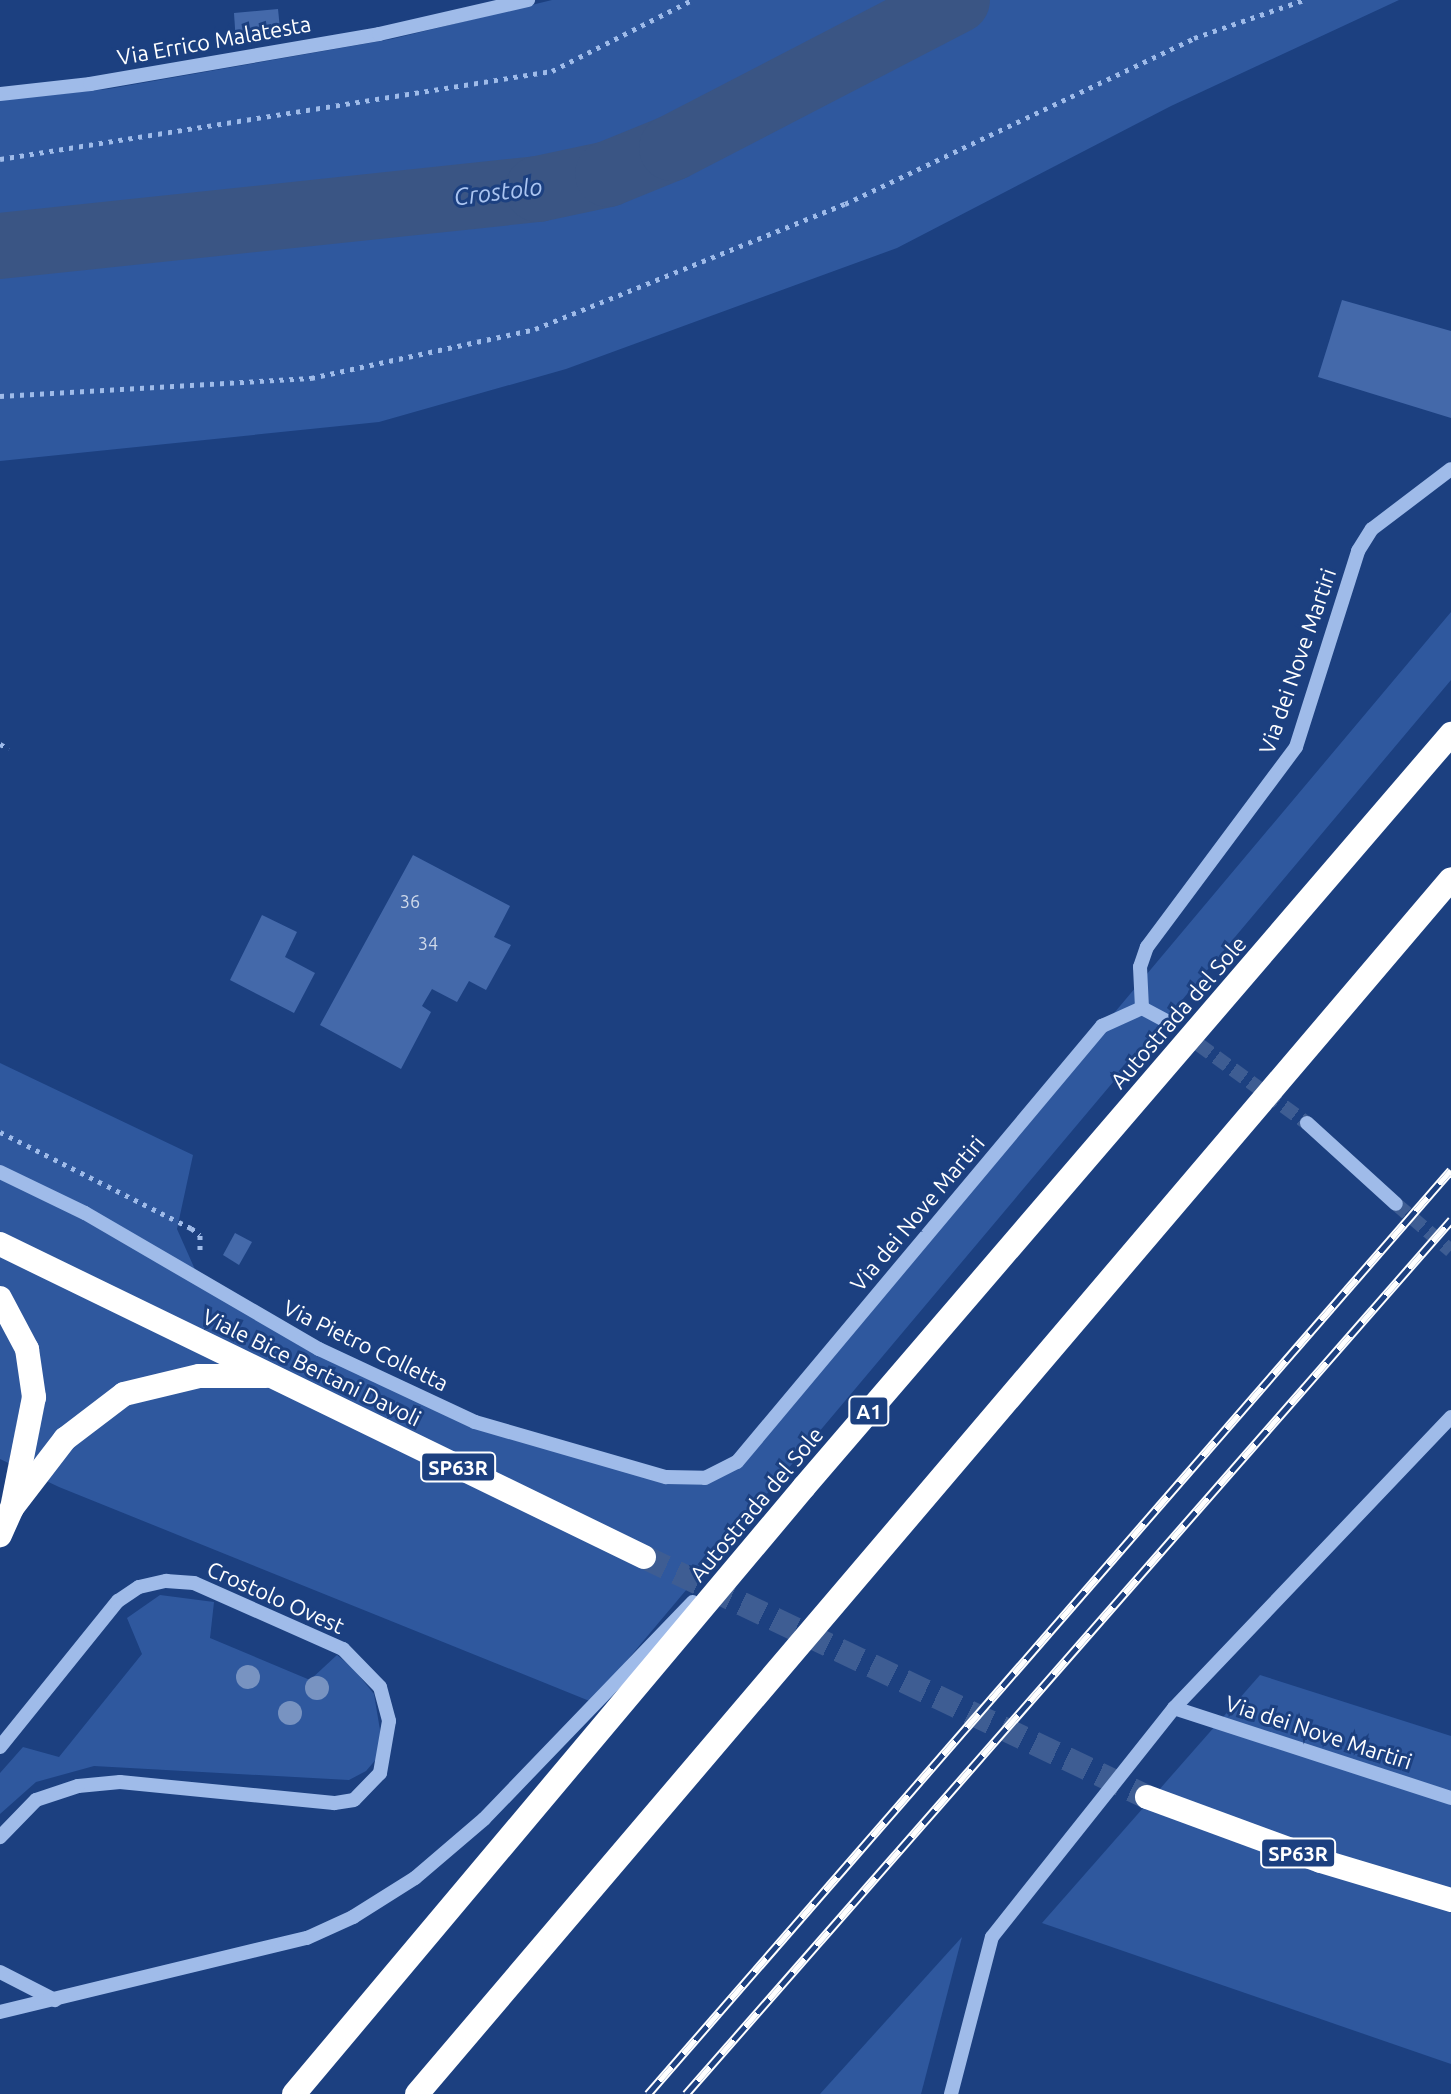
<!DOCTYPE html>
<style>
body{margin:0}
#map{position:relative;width:1451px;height:2094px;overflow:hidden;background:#1c4080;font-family:Ubuntu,sans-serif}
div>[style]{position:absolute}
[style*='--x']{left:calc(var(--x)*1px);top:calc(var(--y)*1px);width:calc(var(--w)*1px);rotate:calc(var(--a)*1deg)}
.green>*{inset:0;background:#2f589e}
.river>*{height:66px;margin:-33px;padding:0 33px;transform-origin:33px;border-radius:33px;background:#3a5584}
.building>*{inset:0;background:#4469aa}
.minor-tunnel>*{height:14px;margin-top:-7px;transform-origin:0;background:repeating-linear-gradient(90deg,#3e5d93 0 14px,transparent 0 21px)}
.highway-tunnel>*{height:24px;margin-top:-12px;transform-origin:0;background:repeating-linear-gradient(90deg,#3e5d93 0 24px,transparent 0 36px)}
.path>*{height:5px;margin-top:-2.5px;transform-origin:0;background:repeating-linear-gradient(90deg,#9fbbe9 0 4px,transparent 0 10px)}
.minor>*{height:14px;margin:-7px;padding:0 7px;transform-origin:7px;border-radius:7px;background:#9fbbe9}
.highway>*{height:24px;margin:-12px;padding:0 12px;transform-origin:12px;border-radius:12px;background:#fff}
.rail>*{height:9px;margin-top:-4.5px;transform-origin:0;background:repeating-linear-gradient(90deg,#1c4080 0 18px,#fff 0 36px);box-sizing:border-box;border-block:2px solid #fff}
.trees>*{width:24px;height:24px;margin:-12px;border-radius:50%;background:#7893c1}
span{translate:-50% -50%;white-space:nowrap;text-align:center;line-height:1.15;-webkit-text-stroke:6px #1c4080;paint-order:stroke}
.number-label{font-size:18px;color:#d0daea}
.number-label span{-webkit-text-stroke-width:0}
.shield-label span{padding:2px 6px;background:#1c4080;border:2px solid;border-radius:6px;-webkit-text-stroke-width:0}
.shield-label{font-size:20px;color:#fff;font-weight:700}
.street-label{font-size:22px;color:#fff}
.water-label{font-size:24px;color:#abc5f1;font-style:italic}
</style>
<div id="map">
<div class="green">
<div style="clip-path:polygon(552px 0,1399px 0,1171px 106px,897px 248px,566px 369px,379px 422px,0 461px,0 100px,108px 89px,392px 39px)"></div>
<div style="clip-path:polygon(1451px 612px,1451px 680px,592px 1702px,59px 1487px,0 1459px,0 1063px,193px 1155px,177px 1229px,201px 1283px,475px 1422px,666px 1477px,705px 1478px,737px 1462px)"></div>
<div style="clip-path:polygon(160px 1595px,214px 1602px,210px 1638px,310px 1680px,337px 1655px,352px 1667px,374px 1694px,381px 1736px,378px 1757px,366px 1771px,349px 1780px,94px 1766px,36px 1782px,0 1814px,0 1773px,23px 1747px,59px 1757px,142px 1654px,127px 1618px)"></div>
<div style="clip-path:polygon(1260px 1675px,1451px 1736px,1451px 2064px,1042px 1923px)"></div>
<div style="clip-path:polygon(962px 1937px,921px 2094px,820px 2094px)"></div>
</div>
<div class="river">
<div style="--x:0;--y:246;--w:541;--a:-6.05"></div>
<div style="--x:538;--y:189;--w:72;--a:-12.1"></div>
<div style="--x:608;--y:174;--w:69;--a:-22.1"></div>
<div style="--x:672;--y:148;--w:321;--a:-27.4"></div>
</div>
<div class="building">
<div style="clip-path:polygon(278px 9px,281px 39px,236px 43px,234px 13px)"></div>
<div style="clip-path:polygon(1342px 300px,1451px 331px,1451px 418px,1318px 377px)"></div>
<div style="clip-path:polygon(413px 855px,510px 906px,494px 937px,511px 945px,486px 990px,469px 981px,457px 1002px,432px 989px,422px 1006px,431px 1012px,401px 1069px,320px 1025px)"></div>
<div style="clip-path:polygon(262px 915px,297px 932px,285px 957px,315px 973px,294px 1013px,230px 980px)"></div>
<div style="clip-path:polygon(235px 1233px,252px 1242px,239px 1265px,223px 1255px)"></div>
</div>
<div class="minor-tunnel">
<div style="--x:1165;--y:1020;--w:175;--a:36"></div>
<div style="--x:1396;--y:1204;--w:72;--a:40.5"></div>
</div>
<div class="highway-tunnel">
<div style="--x:644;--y:1557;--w:557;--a:25.51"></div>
</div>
<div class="path">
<div style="--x:0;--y:159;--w:559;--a:-9.06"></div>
<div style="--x:552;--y:71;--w:157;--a:-26.9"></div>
<div style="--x:0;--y:396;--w:312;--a:-3.3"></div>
<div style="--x:311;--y:378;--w:229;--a:-12.3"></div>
<div style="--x:535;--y:329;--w:334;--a:-22"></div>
<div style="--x:845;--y:204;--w:386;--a:-25.4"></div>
<div style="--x:1194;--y:38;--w:116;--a:-19.1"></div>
<div style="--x:0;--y:744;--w:10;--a:29"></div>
<div style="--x:0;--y:1132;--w:214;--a:26.7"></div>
<div style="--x:191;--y:1228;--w:11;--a:38"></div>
<div style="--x:200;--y:1235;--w:18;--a:90"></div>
</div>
<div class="minor">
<div style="--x:0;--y:94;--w:91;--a:-6.3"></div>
<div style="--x:90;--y:84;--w:293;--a:-9.8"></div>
<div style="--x:379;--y:34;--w:153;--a:-12.9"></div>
<div style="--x:1142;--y:1008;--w:41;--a:-92.8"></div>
<div style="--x:1140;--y:967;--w:21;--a:-71"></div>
<div style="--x:1147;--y:947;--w:249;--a:-53.3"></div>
<div style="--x:1296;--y:747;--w:206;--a:-72.4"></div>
<div style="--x:1358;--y:551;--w:26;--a:-58"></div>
<div style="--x:1372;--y:529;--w:99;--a:-37.2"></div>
<div style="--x:1142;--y:1008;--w:26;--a:28"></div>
<div style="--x:1307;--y:1123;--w:120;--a:42.3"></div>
<div style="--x:0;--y:1172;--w:94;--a:25.8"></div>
<div style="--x:85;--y:1213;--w:271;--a:30.2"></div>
<div style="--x:319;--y:1349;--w:172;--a:25.1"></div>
<div style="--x:475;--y:1422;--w:199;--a:16.1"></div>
<div style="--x:666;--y:1477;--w:39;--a:1"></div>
<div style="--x:705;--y:1478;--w:36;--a:-27"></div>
<div style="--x:737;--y:1462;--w:569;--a:-50.07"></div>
<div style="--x:1102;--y:1026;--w:44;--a:-24.2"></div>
<div style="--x:1174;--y:1708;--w:291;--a:18"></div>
<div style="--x:0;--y:1747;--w:188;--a:-51.1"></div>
<div style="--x:118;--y:1601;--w:25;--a:-34"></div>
<div style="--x:139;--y:1587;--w:28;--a:-13"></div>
<div style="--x:166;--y:1581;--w:28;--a:4"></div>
<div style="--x:194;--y:1583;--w:163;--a:23.9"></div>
<div style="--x:343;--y:1649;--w:53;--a:45.8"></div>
<div style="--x:380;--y:1687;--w:35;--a:75"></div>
<div style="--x:389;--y:1721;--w:53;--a:99.8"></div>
<div style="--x:380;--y:1773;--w:37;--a:134"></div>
<div style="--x:354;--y:1800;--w:20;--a:171"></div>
<div style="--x:334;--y:1803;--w:215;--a:-174.4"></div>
<div style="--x:120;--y:1782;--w:42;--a:174.6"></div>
<div style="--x:78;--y:1786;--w:44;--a:161.6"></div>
<div style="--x:36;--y:1800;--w:52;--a:134.2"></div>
<div style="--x:0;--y:1972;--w:62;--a:27"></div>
<div style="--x:0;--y:2012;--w:316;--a:-13.6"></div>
<div style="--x:307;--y:1938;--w:51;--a:-24.5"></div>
<div style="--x:353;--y:1917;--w:73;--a:-32.2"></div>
<div style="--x:415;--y:1878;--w:91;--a:-40.5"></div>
<div style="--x:484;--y:1819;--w:301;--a:-46.1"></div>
<div style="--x:951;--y:2094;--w:162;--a:-75.4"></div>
<div style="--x:992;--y:1937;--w:293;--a:-51.5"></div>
<div style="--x:1174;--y:1708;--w:402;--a:-46.4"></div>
</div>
<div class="highway">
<div style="--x:0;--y:1244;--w:716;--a:25.92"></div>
<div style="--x:0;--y:1298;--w:58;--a:62.1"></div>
<div style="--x:27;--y:1349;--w:49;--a:81.7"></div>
<div style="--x:34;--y:1397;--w:113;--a:101.2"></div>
<div style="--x:12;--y:1508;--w:30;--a:114"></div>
<div style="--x:12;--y:1508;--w:87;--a:-52.5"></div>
<div style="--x:65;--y:1439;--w:74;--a:-37.3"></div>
<div style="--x:124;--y:1394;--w:77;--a:-13.5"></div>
<div style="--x:199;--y:1376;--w:67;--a:0"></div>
<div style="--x:1147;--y:1797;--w:185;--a:20.2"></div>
<div style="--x:1321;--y:1861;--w:136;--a:16.7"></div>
<div style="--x:294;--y:2094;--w:793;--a:-49.96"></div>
<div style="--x:804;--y:1487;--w:993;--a:-49.33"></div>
<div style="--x:417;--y:2094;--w:1595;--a:-49.6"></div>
</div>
<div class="rail">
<div style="--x:648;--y:2094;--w:1224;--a:-49.01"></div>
<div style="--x:686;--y:2094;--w:1162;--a:-48.8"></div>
</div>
<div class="trees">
<div style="left:248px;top:1677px"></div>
<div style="left:317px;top:1688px"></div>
<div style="left:290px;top:1713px"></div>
</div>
<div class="number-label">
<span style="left:410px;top:901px">36</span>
<span style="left:428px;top:943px">34</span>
</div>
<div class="shield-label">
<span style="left:869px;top:1411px">A1</span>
<span style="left:458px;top:1467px">SP63R</span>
<span style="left:1298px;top:1853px">SP63R</span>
</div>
<div class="street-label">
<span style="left:214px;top:40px;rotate:-10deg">Via Errico Malatesta</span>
<span style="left:1297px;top:661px;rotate:-71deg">Via dei Nove Martiri</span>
<span style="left:1178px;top:1012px;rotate:-49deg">Autostrada del Sole</span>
<span style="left:917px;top:1213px;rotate:-50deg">Via dei Nove Martiri</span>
<span style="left:366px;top:1345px;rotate:26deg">Via Pietro Colletta</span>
<span style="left:312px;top:1367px;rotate:26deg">Viale Bice Bertani Davoli</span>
<span style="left:756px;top:1504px;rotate:-50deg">Autostrada del Sole</span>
<span style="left:276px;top:1597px;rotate:24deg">Crostolo Ovest</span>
<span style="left:1319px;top:1732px;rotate:18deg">Via dei Nove Martiri</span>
</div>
<div class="water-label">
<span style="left:498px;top:192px;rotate:-7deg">Crostolo</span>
</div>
</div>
